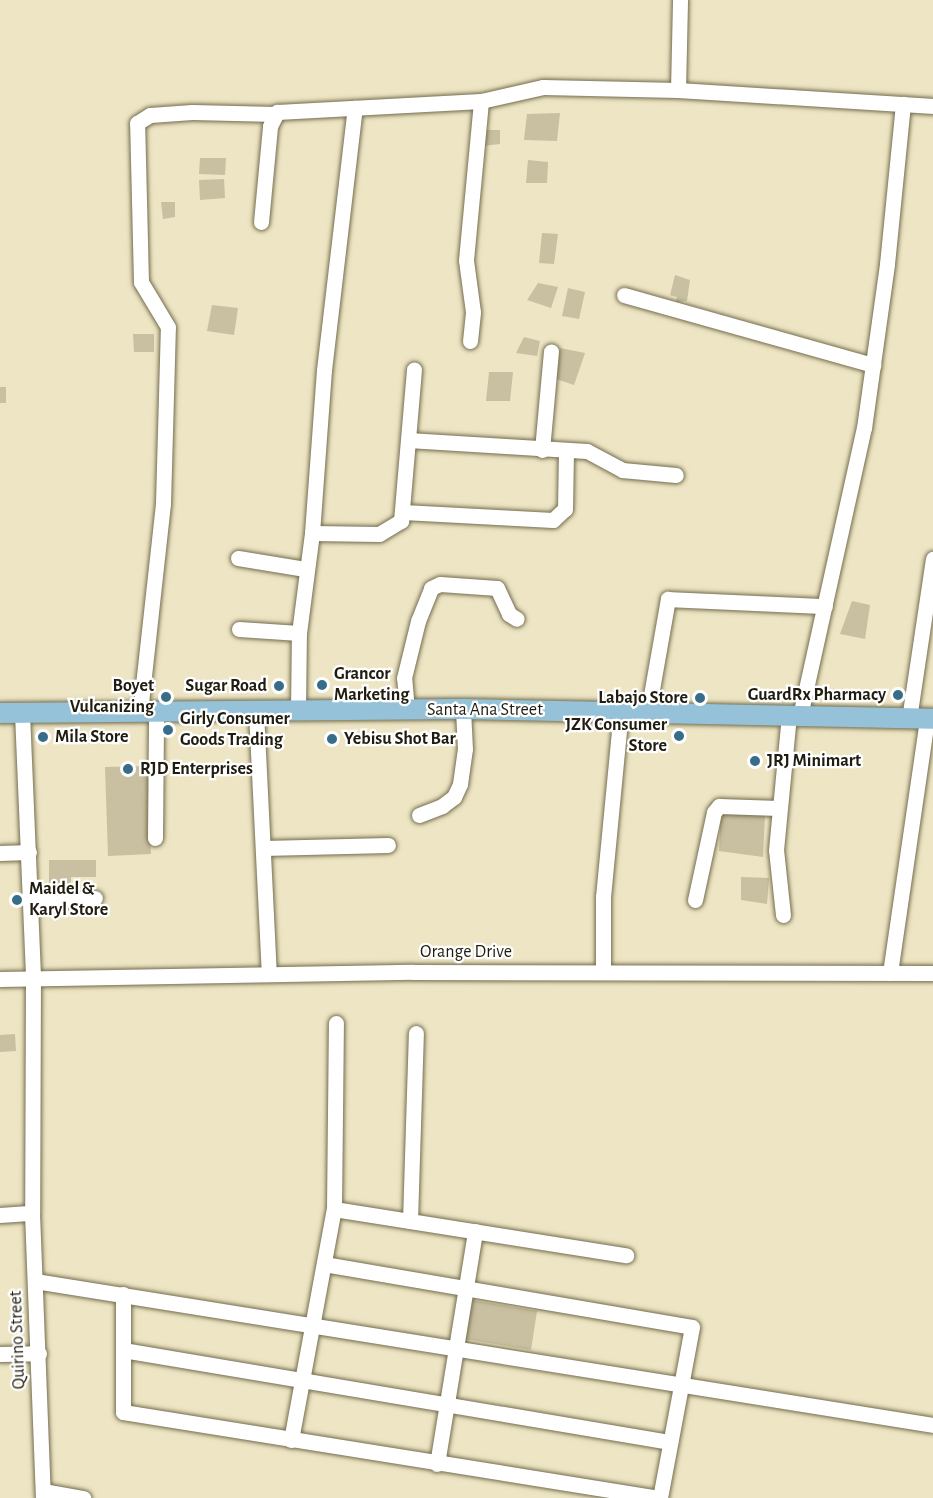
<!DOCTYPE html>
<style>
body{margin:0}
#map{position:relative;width:933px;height:1498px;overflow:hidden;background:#ede5c3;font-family:"Alegreya Sans",sans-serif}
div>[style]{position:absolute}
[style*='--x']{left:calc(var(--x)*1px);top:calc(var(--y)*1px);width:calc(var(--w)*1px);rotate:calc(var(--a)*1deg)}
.building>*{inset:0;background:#c8c0a0}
.roads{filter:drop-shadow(0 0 2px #746d4f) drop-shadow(0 0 2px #746d4f)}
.minor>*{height:15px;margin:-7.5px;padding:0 7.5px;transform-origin:7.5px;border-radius:7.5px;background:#fff}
.major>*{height:20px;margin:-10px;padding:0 10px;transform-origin:10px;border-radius:10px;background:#95c2d9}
.dots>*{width:16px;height:16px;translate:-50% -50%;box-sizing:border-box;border:3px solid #fff;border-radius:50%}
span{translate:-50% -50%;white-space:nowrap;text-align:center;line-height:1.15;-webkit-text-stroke:4.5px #fff;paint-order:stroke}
.poi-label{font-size:18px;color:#201d10;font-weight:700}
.left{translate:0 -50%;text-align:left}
.right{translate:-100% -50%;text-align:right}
.street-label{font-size:18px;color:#201d10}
</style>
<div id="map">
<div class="building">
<div style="clip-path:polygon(560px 113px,557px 141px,524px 140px,527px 114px)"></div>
<div style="clip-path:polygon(484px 130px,500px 130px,500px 144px,483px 146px)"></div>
<div style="clip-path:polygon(200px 158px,226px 158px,225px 175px,199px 174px)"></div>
<div style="clip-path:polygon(528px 160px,548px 162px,547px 183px,526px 183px)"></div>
<div style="clip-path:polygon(224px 179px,225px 198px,200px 200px,199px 180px)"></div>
<div style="clip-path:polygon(161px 202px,175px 202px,175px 217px,163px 219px)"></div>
<div style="clip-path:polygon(542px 233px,558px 234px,554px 264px,539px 263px)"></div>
<div style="clip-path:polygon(675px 275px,690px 280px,687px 301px,676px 302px,677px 297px,670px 295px)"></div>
<div style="clip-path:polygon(538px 283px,558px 287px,551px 308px,527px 300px)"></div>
<div style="clip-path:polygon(568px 288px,585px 292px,579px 319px,562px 316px)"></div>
<div style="clip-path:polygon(212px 305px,238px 308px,234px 335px,207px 331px)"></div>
<div style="clip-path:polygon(133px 334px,154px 334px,154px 352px,134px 352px)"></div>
<div style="clip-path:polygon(524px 337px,540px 341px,537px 356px,516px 353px)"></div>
<div style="clip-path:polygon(560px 348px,585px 353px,574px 385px,553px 378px)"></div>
<div style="clip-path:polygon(489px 372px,513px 372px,510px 401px,486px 401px)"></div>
<div style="clip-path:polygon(0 387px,6px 387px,6px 403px,0 403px)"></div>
<div style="clip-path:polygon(852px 601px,870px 605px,865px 639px,840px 634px)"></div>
<div style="clip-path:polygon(148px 766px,151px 854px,108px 856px,105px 767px)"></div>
<div style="clip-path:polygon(721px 811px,765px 815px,763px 857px,719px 851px)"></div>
<div style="clip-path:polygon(49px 860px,96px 860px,96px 877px,71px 877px,71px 894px,49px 895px)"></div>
<div style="clip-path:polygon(741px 877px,769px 878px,767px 904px,741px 900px)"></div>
<div style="clip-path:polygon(15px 1034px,16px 1051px,0 1052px,0 1035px)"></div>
<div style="clip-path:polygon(471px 1300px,537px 1311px,531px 1350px,465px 1339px)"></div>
</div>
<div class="roads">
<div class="minor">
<div style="--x:678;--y:90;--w:90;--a:-88.7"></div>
<div style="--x:261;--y:222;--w:96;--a:-84.6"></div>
<div style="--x:270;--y:126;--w:16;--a:-63"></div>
<div style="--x:277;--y:112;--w:204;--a:-3.1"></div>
<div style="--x:481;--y:101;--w:64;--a:-12.7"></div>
<div style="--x:543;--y:87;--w:135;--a:1.3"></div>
<div style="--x:678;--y:90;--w:256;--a:3.6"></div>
<div style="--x:624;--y:295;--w:259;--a:15.7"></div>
<div style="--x:470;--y:341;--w:29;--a:-84"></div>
<div style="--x:473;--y:312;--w:52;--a:-97.7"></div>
<div style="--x:466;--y:260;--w:160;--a:-84.6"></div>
<div style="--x:408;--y:440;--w:179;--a:3.5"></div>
<div style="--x:587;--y:451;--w:40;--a:28"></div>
<div style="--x:622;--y:470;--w:54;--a:5.3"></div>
<div style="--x:542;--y:450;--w:99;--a:-84.8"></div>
<div style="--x:403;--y:512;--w:150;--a:3.1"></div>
<div style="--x:553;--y:520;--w:16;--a:-43"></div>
<div style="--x:565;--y:509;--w:59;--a:-89"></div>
<div style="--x:312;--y:533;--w:67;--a:0.9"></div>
<div style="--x:379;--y:534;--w:26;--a:-31"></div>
<div style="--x:401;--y:521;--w:152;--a:-85.1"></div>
<div style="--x:238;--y:558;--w:68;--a:9.3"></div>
<div style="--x:239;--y:629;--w:60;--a:3.8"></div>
<div style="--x:298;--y:710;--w:77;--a:-89.3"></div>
<div style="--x:299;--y:633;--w:101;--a:-82.6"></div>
<div style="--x:312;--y:533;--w:163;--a:-85.8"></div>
<div style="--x:324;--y:370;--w:264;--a:-83.3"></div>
<div style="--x:407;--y:710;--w:32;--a:-95"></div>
<div style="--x:404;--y:678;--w:59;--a:-76.2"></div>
<div style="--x:418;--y:621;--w:35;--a:-68"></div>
<div style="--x:431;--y:588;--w:10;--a:-24"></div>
<div style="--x:440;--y:584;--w:57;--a:4"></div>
<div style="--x:497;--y:588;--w:29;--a:65"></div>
<div style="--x:509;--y:614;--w:9;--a:32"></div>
<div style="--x:256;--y:711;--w:262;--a:87.2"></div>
<div style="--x:140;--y:712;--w:210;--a:-83.7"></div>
<div style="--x:163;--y:503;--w:176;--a:-88.4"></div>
<div style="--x:168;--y:327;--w:52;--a:-121"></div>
<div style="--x:141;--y:282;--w:159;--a:-91.4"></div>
<div style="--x:137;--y:123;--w:15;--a:-32"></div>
<div style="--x:150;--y:115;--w:42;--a:-4.1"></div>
<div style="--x:192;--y:112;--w:84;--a:1.4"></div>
<div style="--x:648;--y:712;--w:115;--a:-80"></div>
<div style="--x:668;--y:599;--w:157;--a:2.6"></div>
<div style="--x:22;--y:713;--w:263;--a:87.6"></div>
<div style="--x:33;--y:976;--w:237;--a:90.2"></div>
<div style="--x:32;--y:1213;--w:285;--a:87.8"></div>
<div style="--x:800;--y:716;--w:295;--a:-77.5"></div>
<div style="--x:864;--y:428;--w:166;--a:-82"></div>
<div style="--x:887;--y:264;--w:161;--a:-84.3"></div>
<div style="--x:909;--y:719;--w:162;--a:-81.5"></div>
<div style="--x:419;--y:815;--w:25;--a:-21"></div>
<div style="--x:442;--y:806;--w:15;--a:-37"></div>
<div style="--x:454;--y:797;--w:14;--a:-65"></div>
<div style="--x:460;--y:784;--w:35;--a:-82"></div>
<div style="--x:465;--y:749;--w:40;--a:-92.9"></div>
<div style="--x:155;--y:838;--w:126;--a:-89.5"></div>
<div style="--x:263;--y:848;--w:125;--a:-1.4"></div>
<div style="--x:0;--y:853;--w:29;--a:-2"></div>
<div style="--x:695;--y:900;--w:90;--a:-77.8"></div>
<div style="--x:714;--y:812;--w:8;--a:-50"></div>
<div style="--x:719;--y:806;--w:60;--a:1.9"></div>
<div style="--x:30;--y:902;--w:65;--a:-3.5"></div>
<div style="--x:783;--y:915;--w:65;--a:-96.1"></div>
<div style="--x:776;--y:850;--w:135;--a:-84.5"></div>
<div style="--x:603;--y:972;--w:75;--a:-90"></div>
<div style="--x:603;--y:897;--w:187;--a:-84.5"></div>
<div style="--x:890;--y:973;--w:257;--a:-81.7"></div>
<div style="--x:0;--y:979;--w:413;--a:-1"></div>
<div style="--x:413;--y:972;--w:520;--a:0.11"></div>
<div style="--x:334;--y:1209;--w:296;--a:9"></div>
<div style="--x:0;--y:1215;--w:32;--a:-4"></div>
<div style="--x:410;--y:1221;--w:188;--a:-88.2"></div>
<div style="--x:324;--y:1264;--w:373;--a:9.7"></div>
<div style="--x:692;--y:1327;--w:174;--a:100.6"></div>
<div style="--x:35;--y:1281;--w:909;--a:9.11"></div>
<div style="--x:123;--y:1294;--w:118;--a:90"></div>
<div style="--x:123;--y:1412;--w:544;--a:9.1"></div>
<div style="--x:123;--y:1350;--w:555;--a:9.55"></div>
<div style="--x:0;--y:1354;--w:39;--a:-1"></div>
<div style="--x:291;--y:1440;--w:235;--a:-79.5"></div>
<div style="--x:334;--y:1209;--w:186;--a:-89.4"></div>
<div style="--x:437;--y:1464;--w:236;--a:-80.7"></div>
<div style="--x:43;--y:1491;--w:41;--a:9.9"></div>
</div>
<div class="major">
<div style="--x:0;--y:713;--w:463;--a:-0.5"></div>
<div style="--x:463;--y:709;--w:470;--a:1.2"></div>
</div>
</div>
<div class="dots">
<div style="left:322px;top:685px;background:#376d89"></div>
<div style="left:279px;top:686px;background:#376d89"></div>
<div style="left:898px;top:695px;background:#376d89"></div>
<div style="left:166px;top:697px;background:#376d89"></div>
<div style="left:700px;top:698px;background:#376d89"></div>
<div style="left:168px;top:730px;background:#376d89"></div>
<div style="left:679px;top:736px;background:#376d89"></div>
<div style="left:43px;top:737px;background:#376d89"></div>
<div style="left:332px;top:739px;background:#376d89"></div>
<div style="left:755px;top:761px;background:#376d89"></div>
<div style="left:128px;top:769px;background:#376d89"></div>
<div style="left:17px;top:900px;background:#376d89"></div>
</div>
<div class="poi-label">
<span class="left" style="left:334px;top:685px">Grancor<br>Marketing</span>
<span class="right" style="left:267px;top:686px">Sugar Road</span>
<span class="right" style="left:154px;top:697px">Boyet<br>Vulcanizing</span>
<span class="right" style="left:886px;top:695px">GuardRx Pharmacy</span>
<span class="right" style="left:688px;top:698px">Labajo Store</span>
<span class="left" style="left:180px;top:730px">Girly Consumer<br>Goods Trading</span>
<span class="right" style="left:667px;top:736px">JZK Consumer<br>Store</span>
<span class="left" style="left:55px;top:737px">Mila Store</span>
<span class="left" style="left:344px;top:739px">Yebisu Shot Bar</span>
<span class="left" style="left:767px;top:761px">JRJ Minimart</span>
<span class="left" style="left:140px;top:769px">RJD Enterprises</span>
<span class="left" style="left:29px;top:900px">Maidel &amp;<br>Karyl Store</span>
</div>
<div class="street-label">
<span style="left:485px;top:710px">Santa Ana Street</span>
<span style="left:466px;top:952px">Orange Drive</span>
<span style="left:18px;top:1340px;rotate:-92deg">Quirino Street</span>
</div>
</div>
